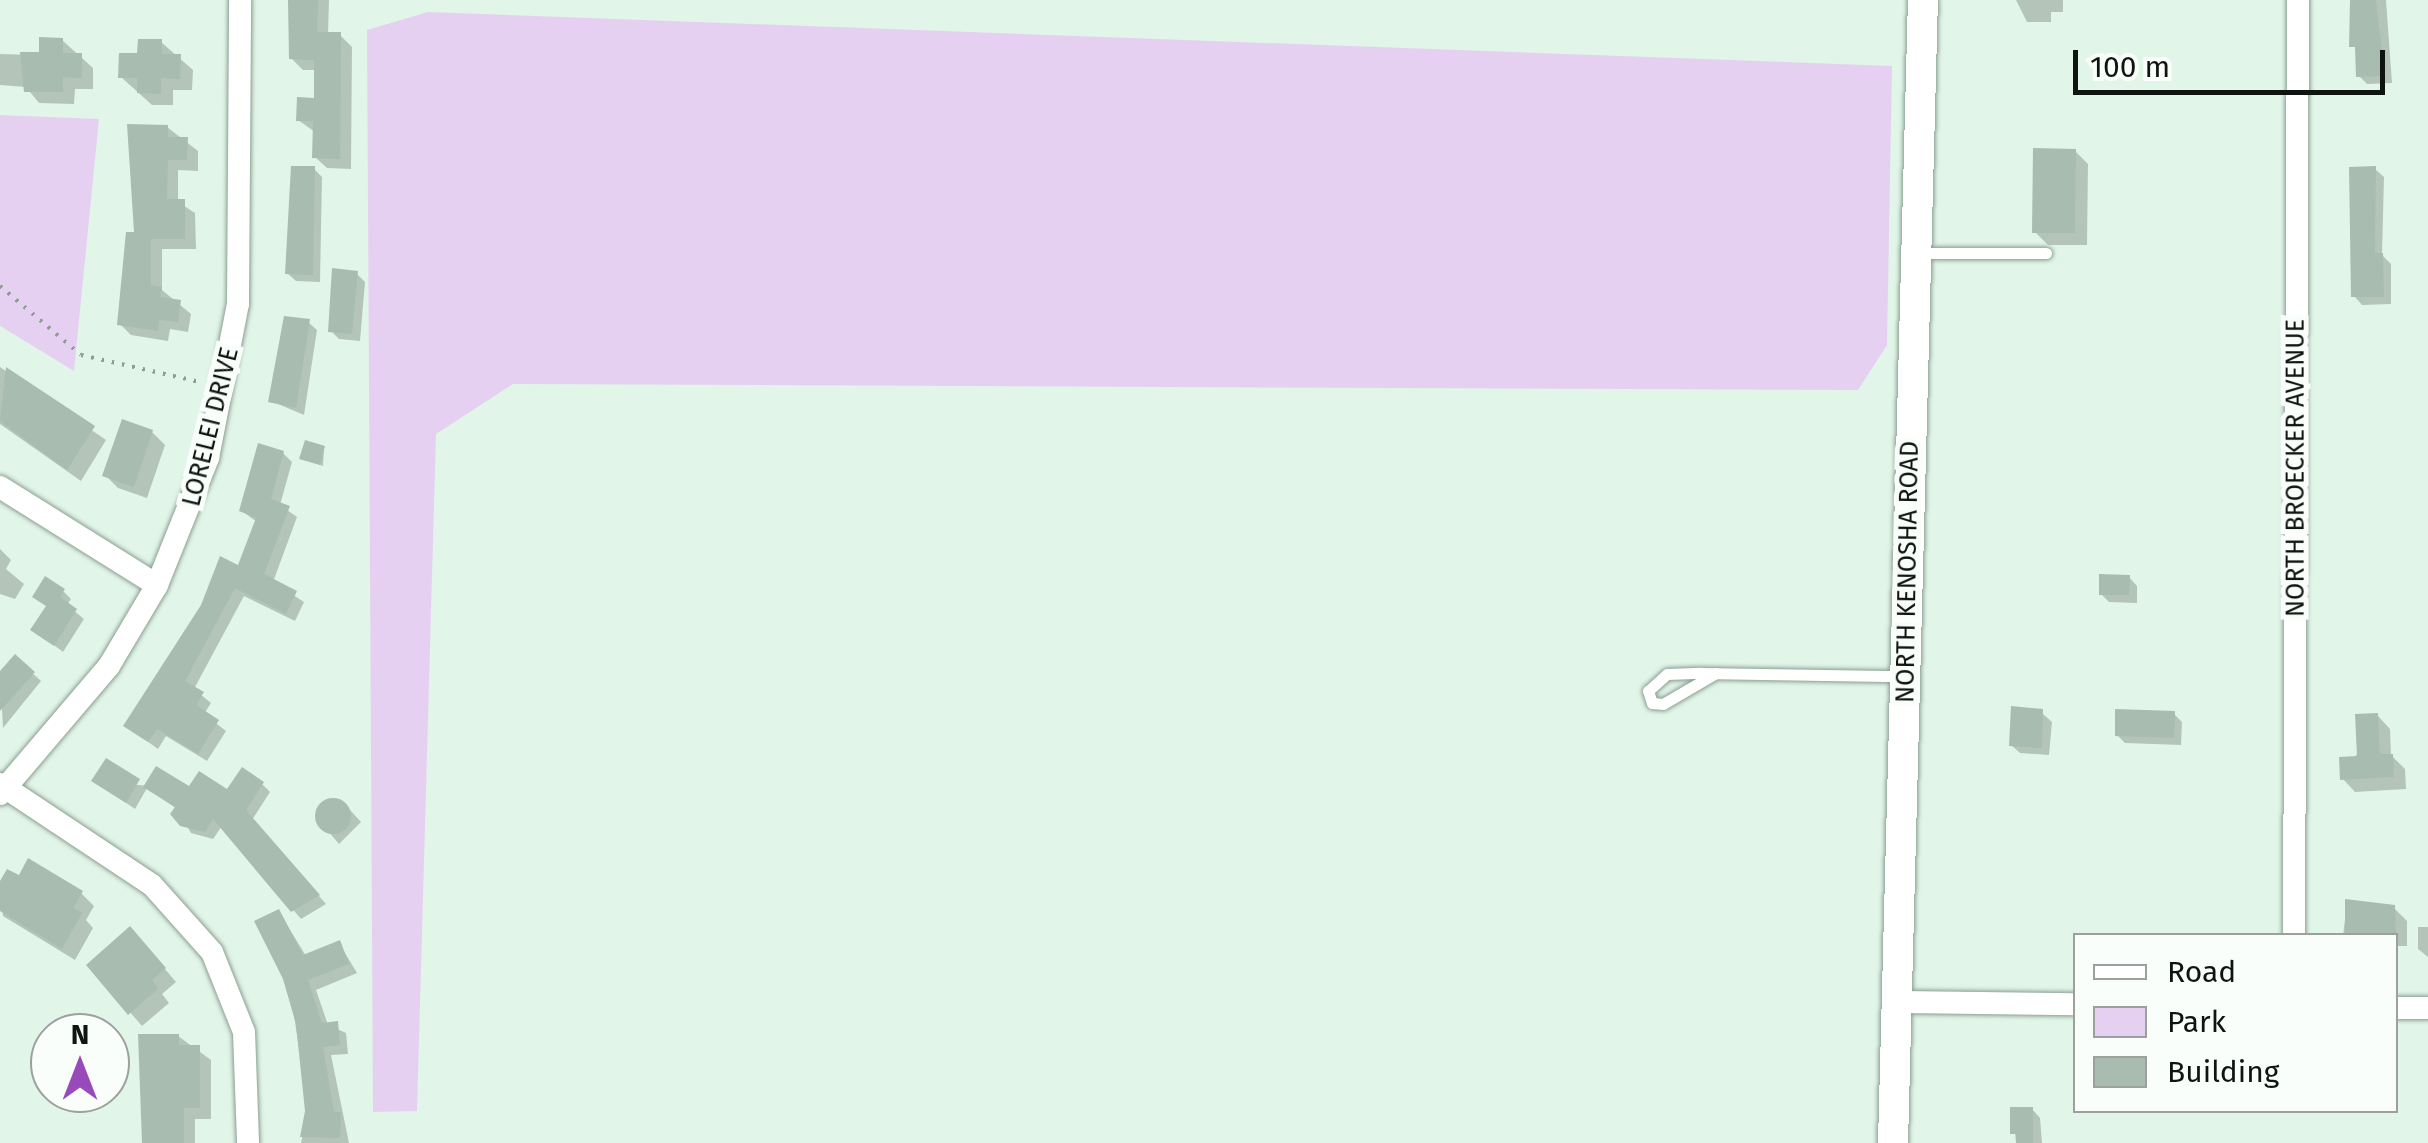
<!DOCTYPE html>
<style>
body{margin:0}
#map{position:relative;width:2428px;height:1143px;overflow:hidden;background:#e1f6e8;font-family:"Fira Sans",sans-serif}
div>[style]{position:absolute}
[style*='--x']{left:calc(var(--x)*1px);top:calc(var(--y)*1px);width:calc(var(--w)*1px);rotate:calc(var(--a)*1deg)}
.green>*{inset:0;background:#e6d0f1}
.shadow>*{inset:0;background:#0003}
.building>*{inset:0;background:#a8bcaf}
.round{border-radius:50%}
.path>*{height:4px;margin-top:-2px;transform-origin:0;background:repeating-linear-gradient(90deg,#8d9d92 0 2.5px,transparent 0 10.5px)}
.roads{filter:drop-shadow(0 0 2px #8b9e92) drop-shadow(0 0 2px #8b9e92)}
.lane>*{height:11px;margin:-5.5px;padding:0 5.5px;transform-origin:5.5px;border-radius:5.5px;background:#fff}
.street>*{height:22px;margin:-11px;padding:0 11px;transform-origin:11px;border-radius:11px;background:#fff}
.secondary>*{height:30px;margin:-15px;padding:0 15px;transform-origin:15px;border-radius:15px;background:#fff}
span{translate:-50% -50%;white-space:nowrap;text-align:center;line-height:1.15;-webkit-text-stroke:10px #fafefb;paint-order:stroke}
.street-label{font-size:25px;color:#0e1510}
.legend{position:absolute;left:2073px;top:933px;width:325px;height:180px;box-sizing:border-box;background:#fafefb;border:2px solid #9ca19d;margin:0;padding:12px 18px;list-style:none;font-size:30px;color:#0e1510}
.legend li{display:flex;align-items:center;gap:20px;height:50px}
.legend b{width:50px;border:2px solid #9ca19d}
.north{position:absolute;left:30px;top:1013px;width:100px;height:100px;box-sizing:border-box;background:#fafefb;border:2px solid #9ca19d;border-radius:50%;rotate:0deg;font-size:28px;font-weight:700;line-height:40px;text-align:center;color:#0e1510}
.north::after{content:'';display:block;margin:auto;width:35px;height:45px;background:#994aba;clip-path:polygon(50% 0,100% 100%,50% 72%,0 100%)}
.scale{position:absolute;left:2073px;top:50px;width:312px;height:45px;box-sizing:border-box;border:5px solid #0e1510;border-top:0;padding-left:12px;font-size:30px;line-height:35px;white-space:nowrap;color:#0e1510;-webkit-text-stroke:8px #fafefb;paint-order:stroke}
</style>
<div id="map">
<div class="green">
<div style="clip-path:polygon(428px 12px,1892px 66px,1887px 345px,1858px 390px,513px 384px,436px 434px,417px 1111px,373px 1112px,367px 30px)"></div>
<div style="clip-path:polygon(0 115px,99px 119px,74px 371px,0 326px)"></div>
</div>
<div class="shadow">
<div style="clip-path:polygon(291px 0,329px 0,328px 35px,340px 35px,352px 47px,351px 169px,327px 168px,315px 157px,315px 132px,298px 120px,316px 100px,317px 70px,303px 70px,291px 58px)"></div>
<div style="clip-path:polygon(2016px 0,2063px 0,2063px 12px,2051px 12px,2051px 22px,2027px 22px)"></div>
<div style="clip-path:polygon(2351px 0,2386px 0,2392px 83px,2367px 84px,2359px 76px)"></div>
<div style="clip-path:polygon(62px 40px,93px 68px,93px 89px,75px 89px,74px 104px,39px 103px,26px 87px,0 85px,0 54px,41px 55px)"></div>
<div style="clip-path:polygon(161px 42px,193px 70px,192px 90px,173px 90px,173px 105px,152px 105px,121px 77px)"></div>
<div style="clip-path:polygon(167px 127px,198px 151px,198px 171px,178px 170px,178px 202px,195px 213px,196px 249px,162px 249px,162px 290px,191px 314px,188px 332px,170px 329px,168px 341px,131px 335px,120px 324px)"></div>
<div style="clip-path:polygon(2075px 151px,2088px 164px,2087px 245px,2048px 245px,2035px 232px)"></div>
<div style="clip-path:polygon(314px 169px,322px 177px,320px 282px,296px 281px,287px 273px)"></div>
<div style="clip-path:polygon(2375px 169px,2384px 177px,2382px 255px,2391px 264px,2391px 304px,2362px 305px,2354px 296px)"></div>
<div style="clip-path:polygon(357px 274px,365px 282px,360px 341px,339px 339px,331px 331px)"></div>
<div style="clip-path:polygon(308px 322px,317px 330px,304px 415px,271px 401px)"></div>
<div style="clip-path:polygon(0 367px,106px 440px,81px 481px,0 424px)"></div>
<div style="clip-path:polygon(152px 432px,165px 445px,147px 498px,118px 488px,105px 475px)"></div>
<div style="clip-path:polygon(324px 448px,323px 466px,302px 458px)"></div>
<div style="clip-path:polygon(283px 453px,292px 462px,280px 505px,297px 517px,273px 582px,304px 602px,295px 621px,244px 596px,194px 689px,211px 703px,204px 714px,226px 731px,207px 761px,166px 736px,158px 749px,126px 726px,239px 568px,257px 522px,242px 511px)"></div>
<div style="clip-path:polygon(0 549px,11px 560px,6px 569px,24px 584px,15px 599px,0 594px)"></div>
<div style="clip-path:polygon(2129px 577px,2137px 586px,2137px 603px,2109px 602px,2101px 594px)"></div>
<div style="clip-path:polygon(63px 591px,71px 599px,67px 605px,84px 619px,63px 652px,34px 630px,48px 607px,35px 596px)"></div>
<div style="clip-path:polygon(15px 657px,41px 681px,3px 728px,0 675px)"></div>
<div style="clip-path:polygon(2013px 709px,2043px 714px,2052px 722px,2049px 755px,2020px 753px,2011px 745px)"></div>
<div style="clip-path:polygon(2174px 714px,2182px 722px,2181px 745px,2125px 743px,2117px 735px)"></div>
<div style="clip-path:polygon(2378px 716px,2390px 729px,2391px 755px,2405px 769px,2406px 789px,2355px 792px,2343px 779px)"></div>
<div style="clip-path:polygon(94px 781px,228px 793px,262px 784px,270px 792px,252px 820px,326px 904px,301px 919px,222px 826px,213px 839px,191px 833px,177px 809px,147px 788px,135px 809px)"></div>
<div style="clip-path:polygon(340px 799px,361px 822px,339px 844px,315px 816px)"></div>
<div style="clip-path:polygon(0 886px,81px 893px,94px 906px,86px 920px,93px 928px,75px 960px,3px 916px)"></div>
<div style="clip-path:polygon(2347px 902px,2394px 908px,2407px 921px,2407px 946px,2396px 946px,2396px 936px,2343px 936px)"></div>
<div style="clip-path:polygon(279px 912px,306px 956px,339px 943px,357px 973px,316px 990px,328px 1025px,346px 1033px,348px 1054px,331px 1055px,349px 1143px,301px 1143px,308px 1111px)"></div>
<div style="clip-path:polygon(2418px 927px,2428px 927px,2428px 957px,2418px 949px)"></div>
<div style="clip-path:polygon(142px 942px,176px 982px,162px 994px,169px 1003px,142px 1026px,89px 965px)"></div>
<div style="clip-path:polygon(178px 1036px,211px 1060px,211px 1119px,195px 1119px,195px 1143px,144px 1143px)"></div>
<div style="clip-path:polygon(2013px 1109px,2032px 1109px,2040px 1118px,2042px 1143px,2016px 1143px)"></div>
</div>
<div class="building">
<div style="clip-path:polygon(288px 0,318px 0,317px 32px,341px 32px,340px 159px,312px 158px,313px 121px,296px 121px,297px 97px,314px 98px,314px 60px,289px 59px)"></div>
<div style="clip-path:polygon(2350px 0,2376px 0,2385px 76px,2356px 77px,2355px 47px,2349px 47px)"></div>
<div style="clip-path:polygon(39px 37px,63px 38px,63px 53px,82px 53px,82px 78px,63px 77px,63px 92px,24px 92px,20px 52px,39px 52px)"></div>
<div style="clip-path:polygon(138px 39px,162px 39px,162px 54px,181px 54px,180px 79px,161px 78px,161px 94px,137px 93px,137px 78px,118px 78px,119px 53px,137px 53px)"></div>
<div style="clip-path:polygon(127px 124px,168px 125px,168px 137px,188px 137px,187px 160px,168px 160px,167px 199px,185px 199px,185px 239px,151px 239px,151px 285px,162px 287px,160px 297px,181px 300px,178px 322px,159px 320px,158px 331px,117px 325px,126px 232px,134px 232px)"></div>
<div style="clip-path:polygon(2033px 148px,2076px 149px,2075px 233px,2032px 233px)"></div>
<div style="clip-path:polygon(291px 166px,315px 166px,313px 275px,285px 274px)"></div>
<div style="clip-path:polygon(2376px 166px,2375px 253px,2383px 253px,2384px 297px,2351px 297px,2349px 167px)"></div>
<div style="clip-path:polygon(332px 268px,358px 271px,352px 334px,328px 332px)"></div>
<div style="clip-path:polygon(284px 316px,310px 319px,296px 408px,268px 402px)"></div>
<div style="clip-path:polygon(6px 367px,95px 426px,67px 470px,0 421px)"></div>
<div style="clip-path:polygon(122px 419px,153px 430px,134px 487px,102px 476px)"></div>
<div style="clip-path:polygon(305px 440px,325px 446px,320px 465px,299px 459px)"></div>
<div style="clip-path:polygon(258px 443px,284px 451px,271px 499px,290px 506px,264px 574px,297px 591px,286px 614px,235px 588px,185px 681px,204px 692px,196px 705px,219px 720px,198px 754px,157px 729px,148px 742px,123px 726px,201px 605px,220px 556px,238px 565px,256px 518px,239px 511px)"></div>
<div style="clip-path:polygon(2099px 574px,2130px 575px,2129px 595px,2099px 595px)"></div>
<div style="clip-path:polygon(45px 576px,65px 589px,60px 597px,77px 609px,54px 646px,30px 630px,46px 606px,32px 597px)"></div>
<div style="clip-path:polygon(15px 654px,35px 672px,0 711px,0 671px)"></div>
<div style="clip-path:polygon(2011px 706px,2043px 709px,2042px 748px,2009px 746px)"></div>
<div style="clip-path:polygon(2115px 709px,2175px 711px,2174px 738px,2115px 736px)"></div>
<div style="clip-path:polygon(2378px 713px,2380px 754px,2393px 754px,2394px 777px,2340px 780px,2339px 757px,2357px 756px,2355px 714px)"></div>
<div style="clip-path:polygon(106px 758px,140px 779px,126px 803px,91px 781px)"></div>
<div style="clip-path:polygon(156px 766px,189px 786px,199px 771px,227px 789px,242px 767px,264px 782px,246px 810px,320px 895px,291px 912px,213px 819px,205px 832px,180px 826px,170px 814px,175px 807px,143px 787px)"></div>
<div class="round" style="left:315px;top:798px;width:36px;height:36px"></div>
<div style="clip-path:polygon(28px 858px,83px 891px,73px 908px,82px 913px,62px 949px,0 911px,0 881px,7px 869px,19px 875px)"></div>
<div style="clip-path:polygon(2345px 899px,2395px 905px,2396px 934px,2345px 936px)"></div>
<div style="clip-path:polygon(279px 909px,303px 955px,340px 940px,349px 964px,308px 980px,322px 1023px,338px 1021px,340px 1045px,323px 1047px,334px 1112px,341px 1112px,340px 1138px,300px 1137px,305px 1111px,296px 1024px,283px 979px,254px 921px)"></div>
<div style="clip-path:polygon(130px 926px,166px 968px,152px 980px,158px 989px,128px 1015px,86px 965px)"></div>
<div style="clip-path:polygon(138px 1034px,179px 1034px,179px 1045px,200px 1045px,200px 1108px,184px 1108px,184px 1143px,142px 1143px)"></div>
<div style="clip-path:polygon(2010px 1107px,2033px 1107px,2033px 1143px,2016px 1143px,2016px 1134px,2010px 1134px)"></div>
</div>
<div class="path">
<div style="--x:0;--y:286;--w:106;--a:40.4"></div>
<div style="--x:81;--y:355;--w:122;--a:12.8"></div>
</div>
<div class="roads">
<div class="lane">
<div style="--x:1920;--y:253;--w:126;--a:0"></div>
<div style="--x:1716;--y:673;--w:61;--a:149.7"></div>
<div style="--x:1663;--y:704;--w:11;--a:-175"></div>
<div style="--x:1652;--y:703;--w:13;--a:-108"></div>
<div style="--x:1648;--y:691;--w:25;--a:-42"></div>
<div style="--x:1667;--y:674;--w:34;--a:-2"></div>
<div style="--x:1701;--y:673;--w:201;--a:0.9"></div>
</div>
<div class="street">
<div style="--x:0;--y:487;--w:185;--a:32"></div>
<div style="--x:0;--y:784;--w:182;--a:33.6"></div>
<div style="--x:152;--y:885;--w:90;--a:48.2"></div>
<div style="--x:212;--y:952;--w:86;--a:68.2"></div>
<div style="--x:244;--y:1032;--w:111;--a:87.9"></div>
<div style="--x:0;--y:794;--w:168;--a:-49.6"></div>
<div style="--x:109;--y:666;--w:94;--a:-59.3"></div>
<div style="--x:157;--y:585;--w:137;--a:-68.1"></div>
<div style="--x:208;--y:458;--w:157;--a:-79"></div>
<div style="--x:238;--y:304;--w:304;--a:-89.6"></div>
<div style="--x:2294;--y:936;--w:936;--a:-89.76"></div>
<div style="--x:1901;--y:1002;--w:175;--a:0.7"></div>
<div style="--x:2396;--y:1008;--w:32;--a:0"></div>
</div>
<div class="secondary">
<div style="--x:1893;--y:1143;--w:1143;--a:-88.5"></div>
</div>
</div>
<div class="street-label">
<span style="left:211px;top:427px;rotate:-76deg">LORELEI DRIVE</span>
<span style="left:2296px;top:468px;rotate:-90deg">NORTH BROECKER AVENUE</span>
<span style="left:1908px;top:572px;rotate:-89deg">NORTH KENOSHA ROAD</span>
</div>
<ul class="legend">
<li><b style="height:12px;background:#fff"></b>Road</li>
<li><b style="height:28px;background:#e6d0f1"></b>Park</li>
<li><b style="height:28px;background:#a8bcaf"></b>Building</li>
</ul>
<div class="north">N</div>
<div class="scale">100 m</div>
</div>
